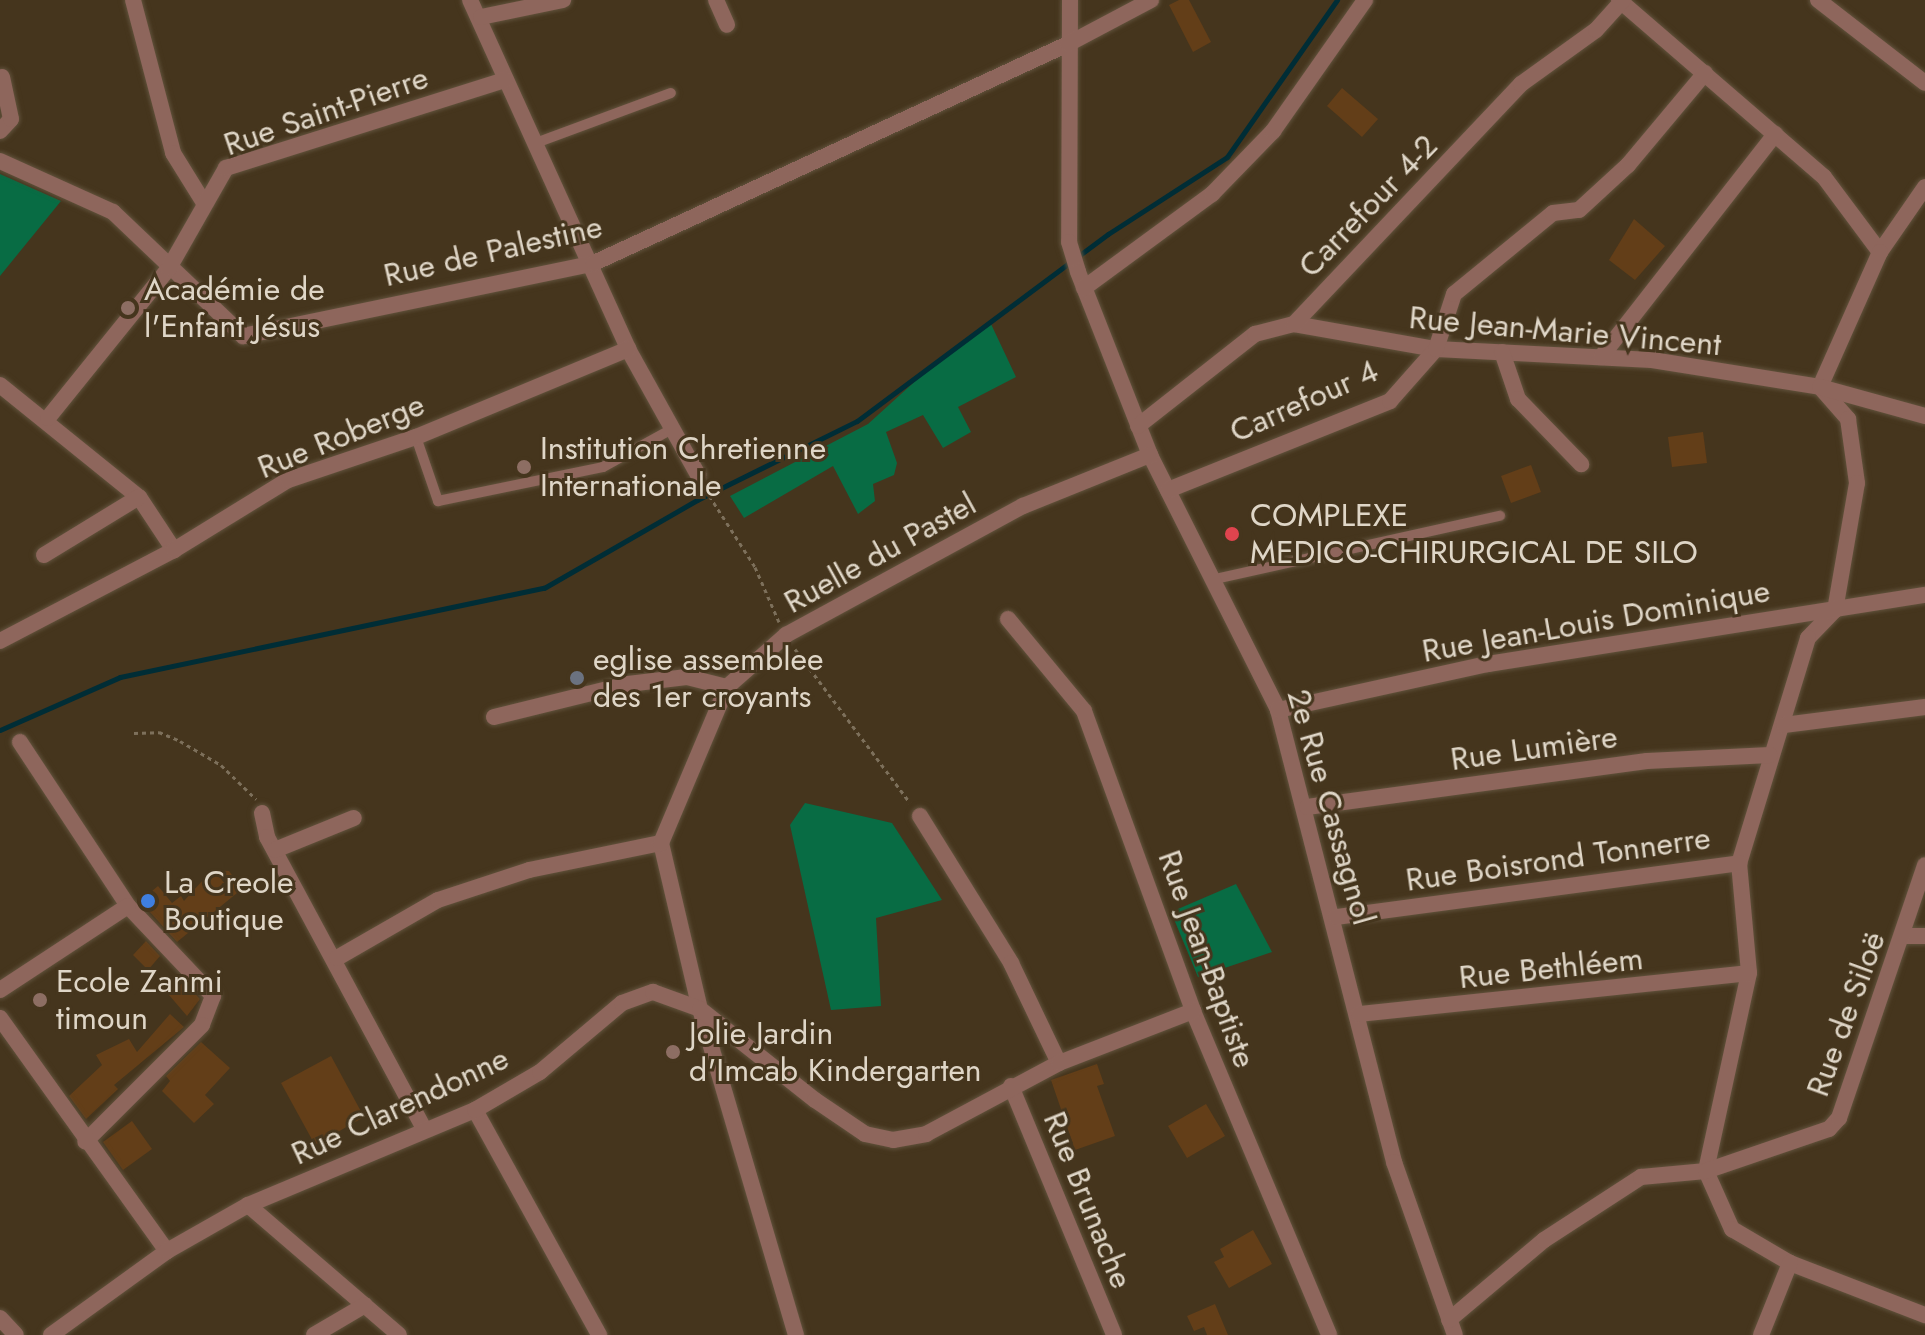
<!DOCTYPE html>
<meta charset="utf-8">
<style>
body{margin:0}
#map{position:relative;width:1925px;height:1335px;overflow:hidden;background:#45351d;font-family:Jost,sans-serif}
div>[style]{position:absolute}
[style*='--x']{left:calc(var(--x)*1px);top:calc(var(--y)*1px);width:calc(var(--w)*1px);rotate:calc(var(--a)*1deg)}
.green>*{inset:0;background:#086c44}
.stream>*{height:5px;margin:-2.5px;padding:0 2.5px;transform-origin:2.5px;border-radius:2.5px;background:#002d36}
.building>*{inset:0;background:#633e18}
.path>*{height:3px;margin-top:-1.5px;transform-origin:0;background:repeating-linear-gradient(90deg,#7d705b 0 4px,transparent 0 8px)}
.roads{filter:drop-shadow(0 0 2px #61523c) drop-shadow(0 0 2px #61523c)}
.service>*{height:10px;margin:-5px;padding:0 5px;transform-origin:5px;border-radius:5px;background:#8e665c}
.minor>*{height:16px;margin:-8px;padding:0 8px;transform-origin:8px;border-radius:8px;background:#8e665c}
.dots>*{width:22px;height:22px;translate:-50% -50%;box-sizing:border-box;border:4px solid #45351d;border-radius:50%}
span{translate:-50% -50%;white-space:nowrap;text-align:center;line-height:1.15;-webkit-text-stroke:6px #45351d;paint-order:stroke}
.street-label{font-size:32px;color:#dfd6c7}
.poi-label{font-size:32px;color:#dfd6c7}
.left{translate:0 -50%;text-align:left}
</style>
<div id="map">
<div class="green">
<div style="clip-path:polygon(0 174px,61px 201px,0 276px)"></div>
<div style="clip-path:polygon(991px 324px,1016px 377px,958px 407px,971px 432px,943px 448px,923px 415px,886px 432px,897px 463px,894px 475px,873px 484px,875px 501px,858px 514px,833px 466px,744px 518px,730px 496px,868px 424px,933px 365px)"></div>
<div style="clip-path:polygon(805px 803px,892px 823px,942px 900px,876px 918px,881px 1006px,831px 1010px,790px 825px)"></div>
<div style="clip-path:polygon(1236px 884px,1272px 952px,1198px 977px,1171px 912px)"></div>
</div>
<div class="stream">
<div style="--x:0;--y:730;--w:131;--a:-23.8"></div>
<div style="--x:120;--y:677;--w:433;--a:-11.9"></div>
<div style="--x:544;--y:588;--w:177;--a:-29.9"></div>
<div style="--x:697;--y:500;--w:178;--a:-26.3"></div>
<div style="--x:857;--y:421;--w:313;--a:-36.7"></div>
<div style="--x:1108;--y:234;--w:142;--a:-32.9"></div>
<div style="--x:1227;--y:157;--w:192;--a:-55"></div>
</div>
<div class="building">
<div style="clip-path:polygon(1179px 0,1189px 0,1211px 42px,1193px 52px,1169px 5px)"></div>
<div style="clip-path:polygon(1342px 88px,1378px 119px,1362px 137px,1327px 106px)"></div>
<div style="clip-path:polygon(1634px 219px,1665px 246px,1635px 280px,1609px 260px)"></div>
<div style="clip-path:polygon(1703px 432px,1707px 463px,1672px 467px,1668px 437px)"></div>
<div style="clip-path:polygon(1531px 465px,1541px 492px,1511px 503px,1501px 476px)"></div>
<div style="clip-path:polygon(212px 870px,229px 871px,242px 889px,177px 942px,140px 901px,158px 886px,172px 903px,181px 896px,184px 901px)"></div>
<div style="clip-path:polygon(146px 941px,160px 956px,148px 970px,133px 955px)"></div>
<div style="clip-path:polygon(184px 982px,200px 999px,187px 1016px,169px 995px)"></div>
<div style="clip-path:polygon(170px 1014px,184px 1027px,114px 1085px,118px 1089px,86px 1119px,69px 1096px,102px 1065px,96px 1055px,129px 1039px,137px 1052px)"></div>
<div style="clip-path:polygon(201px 1042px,230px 1068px,205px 1095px,214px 1104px,194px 1123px,162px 1091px,170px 1081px,166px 1076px)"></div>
<div style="clip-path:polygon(331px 1056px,364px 1117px,315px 1145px,281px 1083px)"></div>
<div style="clip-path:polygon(1097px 1064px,1104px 1084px,1097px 1086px,1115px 1136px,1075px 1150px,1051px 1080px)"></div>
<div style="clip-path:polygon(1206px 1104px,1225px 1136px,1187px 1158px,1168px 1126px)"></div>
<div style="clip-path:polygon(132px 1121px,152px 1149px,123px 1170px,103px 1142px)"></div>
<div style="clip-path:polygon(1253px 1230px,1272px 1264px,1229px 1288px,1214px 1262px,1224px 1257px,1220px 1249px)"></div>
<div style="clip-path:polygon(1215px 1304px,1228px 1335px,1207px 1335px,1204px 1327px,1194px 1331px,1187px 1316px)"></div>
</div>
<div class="path">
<div style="--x:705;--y:489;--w:93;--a:57.3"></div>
<div style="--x:755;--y:567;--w:60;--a:66.4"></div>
<div style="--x:795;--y:649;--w:192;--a:53.2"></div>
<div style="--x:134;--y:733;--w:25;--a:-2"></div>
<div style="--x:159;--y:732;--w:23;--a:23"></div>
<div style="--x:180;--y:741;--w:48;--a:30.3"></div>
<div style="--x:221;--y:765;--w:49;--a:44.2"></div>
</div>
<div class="roads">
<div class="service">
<div style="--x:533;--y:144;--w:147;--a:-20.3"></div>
<div style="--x:416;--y:437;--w:68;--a:71"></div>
<div style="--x:438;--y:501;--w:168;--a:-11.6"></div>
<div style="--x:603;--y:467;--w:81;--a:-28.8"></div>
<div style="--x:1215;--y:579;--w:292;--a:-12.5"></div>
</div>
<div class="minor">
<div style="--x:133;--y:0;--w:158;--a:75.3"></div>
<div style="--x:173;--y:153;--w:59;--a:58.2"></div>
<div style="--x:470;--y:0;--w:383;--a:65.6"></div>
<div style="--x:628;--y:349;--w:144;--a:60.9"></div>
<div style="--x:716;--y:0;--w:27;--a:66"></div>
<div style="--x:1070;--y:0;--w:242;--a:90.2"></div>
<div style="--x:1069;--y:242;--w:31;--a:73"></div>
<div style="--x:1078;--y:272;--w:197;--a:68.5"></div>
<div style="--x:1150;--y:455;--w:285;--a:63.3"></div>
<div style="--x:1278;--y:710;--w:467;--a:75.6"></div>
<div style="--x:1394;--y:1162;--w:183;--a:70.6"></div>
<div style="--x:1619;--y:0;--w:271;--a:40.8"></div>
<div style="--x:1824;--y:177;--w:94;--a:53.3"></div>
<div style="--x:1818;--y:0;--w:135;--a:37.8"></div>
<div style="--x:481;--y:17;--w:84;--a:-11.7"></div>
<div style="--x:0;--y:131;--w:16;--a:-47"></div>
<div style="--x:11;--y:119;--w:43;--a:-102.1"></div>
<div style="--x:0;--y:161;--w:124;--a:24.3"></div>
<div style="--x:113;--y:212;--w:180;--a:43.6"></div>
<div style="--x:243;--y:336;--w:359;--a:-11.7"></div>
<div style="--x:594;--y:263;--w:522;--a:-24.8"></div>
<div style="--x:1068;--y:44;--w:94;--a:-27.9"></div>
<div style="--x:1925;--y:187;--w:79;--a:124.7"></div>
<div style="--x:1880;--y:252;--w:148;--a:114"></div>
<div style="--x:1820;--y:387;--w:43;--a:48.8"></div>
<div style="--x:1848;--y:419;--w:65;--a:82"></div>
<div style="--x:1857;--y:483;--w:129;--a:99.8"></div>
<div style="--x:1835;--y:610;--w:39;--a:134"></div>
<div style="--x:1808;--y:638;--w:235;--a:107"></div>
<div style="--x:1739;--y:863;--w:110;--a:84.8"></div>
<div style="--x:1749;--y:973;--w:203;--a:102.3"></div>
<div style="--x:1706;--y:1171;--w:64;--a:65.9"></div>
<div style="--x:1732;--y:1229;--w:67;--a:30.4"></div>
<div style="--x:1790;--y:1263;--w:145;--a:21.1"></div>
<div style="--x:1084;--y:288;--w:159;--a:-36.3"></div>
<div style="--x:1212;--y:194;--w:88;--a:-45.9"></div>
<div style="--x:1273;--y:131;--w:160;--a:-54.9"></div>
<div style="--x:1294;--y:324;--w:144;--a:10"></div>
<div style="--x:1436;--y:349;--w:216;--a:2.9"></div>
<div style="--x:1652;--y:360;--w:170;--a:9.1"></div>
<div style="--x:1820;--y:387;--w:109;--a:15.4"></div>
<div style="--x:1502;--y:352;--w:50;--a:71.2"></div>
<div style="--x:1518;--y:399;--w:91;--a:45.9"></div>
<div style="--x:1601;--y:357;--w:283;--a:-52"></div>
<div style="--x:0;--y:385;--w:179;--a:38.9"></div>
<div style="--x:139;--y:497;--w:64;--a:56.6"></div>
<div style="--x:48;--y:418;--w:193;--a:-51.1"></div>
<div style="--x:169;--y:268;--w:115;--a:-60.3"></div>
<div style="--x:226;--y:168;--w:293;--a:-17.5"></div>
<div style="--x:1138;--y:426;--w:149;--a:-38.2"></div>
<div style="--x:1255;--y:334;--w:40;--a:-14.4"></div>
<div style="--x:1294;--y:324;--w:330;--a:-46.6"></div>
<div style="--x:1521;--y:84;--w:92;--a:-35.8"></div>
<div style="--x:1596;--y:30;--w:40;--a:-48"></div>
<div style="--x:1168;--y:490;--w:239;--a:-21.8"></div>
<div style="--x:1390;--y:401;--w:69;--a:-48.5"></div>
<div style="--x:1436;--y:349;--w:58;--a:-71.9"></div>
<div style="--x:1454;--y:294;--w:128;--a:-39.3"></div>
<div style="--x:1553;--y:213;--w:26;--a:-7"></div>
<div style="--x:1579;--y:210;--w:67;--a:-42.6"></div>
<div style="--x:1628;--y:165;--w:120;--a:-50.1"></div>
<div style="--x:44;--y:555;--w:111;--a:-31.4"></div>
<div style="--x:1008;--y:619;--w:119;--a:50.4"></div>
<div style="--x:1084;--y:711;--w:319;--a:70"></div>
<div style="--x:1193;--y:1011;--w:351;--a:67.2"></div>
<div style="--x:0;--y:641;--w:196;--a:-27.6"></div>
<div style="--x:174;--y:550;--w:134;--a:-31.6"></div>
<div style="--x:288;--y:480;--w:135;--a:-18.6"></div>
<div style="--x:416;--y:437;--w:230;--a:-22.5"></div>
<div style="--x:1278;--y:710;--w:215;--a:-12.4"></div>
<div style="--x:1488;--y:664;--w:442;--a:-9"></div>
<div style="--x:494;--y:717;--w:138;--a:-13.8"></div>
<div style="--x:628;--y:684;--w:59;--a:-6.8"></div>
<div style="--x:687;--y:677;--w:41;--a:14"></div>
<div style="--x:1784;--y:725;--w:142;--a:-7.3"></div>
<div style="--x:20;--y:742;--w:196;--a:56.6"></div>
<div style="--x:128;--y:906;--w:124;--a:46.6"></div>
<div style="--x:213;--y:996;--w:31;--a:111"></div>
<div style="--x:202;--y:1025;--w:165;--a:135"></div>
<div style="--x:1307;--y:807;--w:343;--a:-7.7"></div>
<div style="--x:1647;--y:761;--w:123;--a:-2.8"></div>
<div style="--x:262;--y:813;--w:25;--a:78"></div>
<div style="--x:267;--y:837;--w:331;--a:61.7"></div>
<div style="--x:920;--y:816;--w:173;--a:58.2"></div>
<div style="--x:1011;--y:963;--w:111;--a:64.4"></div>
<div style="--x:661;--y:843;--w:171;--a:76.8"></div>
<div style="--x:700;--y:1009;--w:340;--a:73.6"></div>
<div style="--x:275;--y:850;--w:85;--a:-22.1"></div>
<div style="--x:1336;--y:917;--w:407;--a:-7.6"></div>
<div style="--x:1904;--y:936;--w:21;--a:0"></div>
<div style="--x:337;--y:958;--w:116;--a:-29.9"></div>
<div style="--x:438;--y:900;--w:96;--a:-18.2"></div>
<div style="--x:529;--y:870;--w:135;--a:-11.6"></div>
<div style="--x:661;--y:843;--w:169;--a:-67.1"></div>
<div style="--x:727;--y:687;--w:79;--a:-41.4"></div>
<div style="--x:786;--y:635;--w:270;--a:-28.6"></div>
<div style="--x:1023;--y:506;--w:137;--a:-21.9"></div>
<div style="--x:0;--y:990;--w:153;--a:-33.3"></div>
<div style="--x:1359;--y:1014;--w:392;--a:-6"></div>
<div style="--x:0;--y:1018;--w:287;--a:54.4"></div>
<div style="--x:1011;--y:1086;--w:269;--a:67.5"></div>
<div style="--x:475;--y:1110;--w:257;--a:61.1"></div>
<div style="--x:248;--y:1205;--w:199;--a:40.7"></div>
<div style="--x:0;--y:1318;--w:23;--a:47"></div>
<div style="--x:1449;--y:1320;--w:124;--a:-40.1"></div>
<div style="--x:1544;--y:1240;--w:116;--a:-33"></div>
<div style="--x:1641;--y:1177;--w:65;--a:-5.3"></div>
<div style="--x:1706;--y:1171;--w:130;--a:-18.9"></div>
<div style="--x:1829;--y:1129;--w:15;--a:-48"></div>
<div style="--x:1839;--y:1118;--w:267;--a:-71.2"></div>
<div style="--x:51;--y:1335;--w:143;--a:-35.9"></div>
<div style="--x:167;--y:1251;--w:93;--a:-29.6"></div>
<div style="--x:248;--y:1205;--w:246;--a:-22.7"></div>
<div style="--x:475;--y:1110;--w:75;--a:-30.3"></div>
<div style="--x:540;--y:1072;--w:107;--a:-40.1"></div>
<div style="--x:622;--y:1003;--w:33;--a:-20"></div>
<div style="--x:653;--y:992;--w:50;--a:19.9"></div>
<div style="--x:700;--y:1009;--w:147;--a:38.4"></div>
<div style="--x:815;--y:1100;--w:60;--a:34.2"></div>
<div style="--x:865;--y:1134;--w:29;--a:12"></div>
<div style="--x:893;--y:1140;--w:34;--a:-10"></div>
<div style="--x:926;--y:1134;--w:151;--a:-28.1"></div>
<div style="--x:1059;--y:1063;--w:144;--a:-21.2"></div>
<div style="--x:314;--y:1335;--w:59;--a:-30.5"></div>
<div style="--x:1761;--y:1335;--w:78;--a:-68.1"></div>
</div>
</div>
<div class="dots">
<div style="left:128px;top:308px;background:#8d6e63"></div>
<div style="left:524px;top:467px;background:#8d6e63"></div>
<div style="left:1232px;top:534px;background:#e0444e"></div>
<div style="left:577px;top:678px;background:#6b7280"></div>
<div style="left:148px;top:901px;background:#3f7fe0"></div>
<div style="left:40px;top:1000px;background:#8d6e63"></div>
<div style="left:673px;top:1052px;background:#8d6e63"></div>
</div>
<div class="street-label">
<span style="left:326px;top:111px;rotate:-19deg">Rue Saint-Pierre</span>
<span style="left:1368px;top:206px;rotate:-46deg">Carrefour 4-2</span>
<span style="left:493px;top:251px;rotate:-13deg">Rue de Palestine</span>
<span style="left:1565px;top:331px;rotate:5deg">Rue Jean-Marie Vincent</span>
<span style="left:1304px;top:401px;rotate:-24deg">Carrefour 4</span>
<span style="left:341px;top:436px;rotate:-22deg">Rue Roberge</span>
<span style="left:880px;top:553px;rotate:-29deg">Ruelle du Pastel</span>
<span style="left:1596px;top:621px;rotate:-10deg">Rue Jean-Louis Dominique</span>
<span style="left:1534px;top:748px;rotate:-8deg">Rue Lumière</span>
<span style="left:1331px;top:807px;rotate:74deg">2e Rue Cassagnol</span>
<span style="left:1558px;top:859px;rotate:-8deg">Rue Boisrond Tonnerre</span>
<span style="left:1207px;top:959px;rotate:70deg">Rue Jean-Baptiste</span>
<span style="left:1551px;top:968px;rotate:-6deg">Rue Bethléem</span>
<span style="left:1846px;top:1014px;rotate:-70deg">Rue de Siloë</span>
<span style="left:400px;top:1106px;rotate:-25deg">Rue Clarendonne</span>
<span style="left:1088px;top:1200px;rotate:68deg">Rue Brunache</span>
</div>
<div class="poi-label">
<span class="left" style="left:144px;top:308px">Académie de<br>l'Enfant Jésus</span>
<span class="left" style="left:540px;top:467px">Institution Chretienne<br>Internationale</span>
<span class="left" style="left:1250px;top:534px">COMPLEXE<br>MEDICO-CHIRURGICAL DE SILO</span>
<span class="left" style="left:593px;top:678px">eglise assemblee<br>des 1er croyants</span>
<span class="left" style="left:164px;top:901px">La Creole<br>Boutique</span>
<span class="left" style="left:56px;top:1000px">Ecole Zanmi<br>timoun</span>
<span class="left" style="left:689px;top:1052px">Jolie Jardin<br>d'Imcab Kindergarten</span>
</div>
</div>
